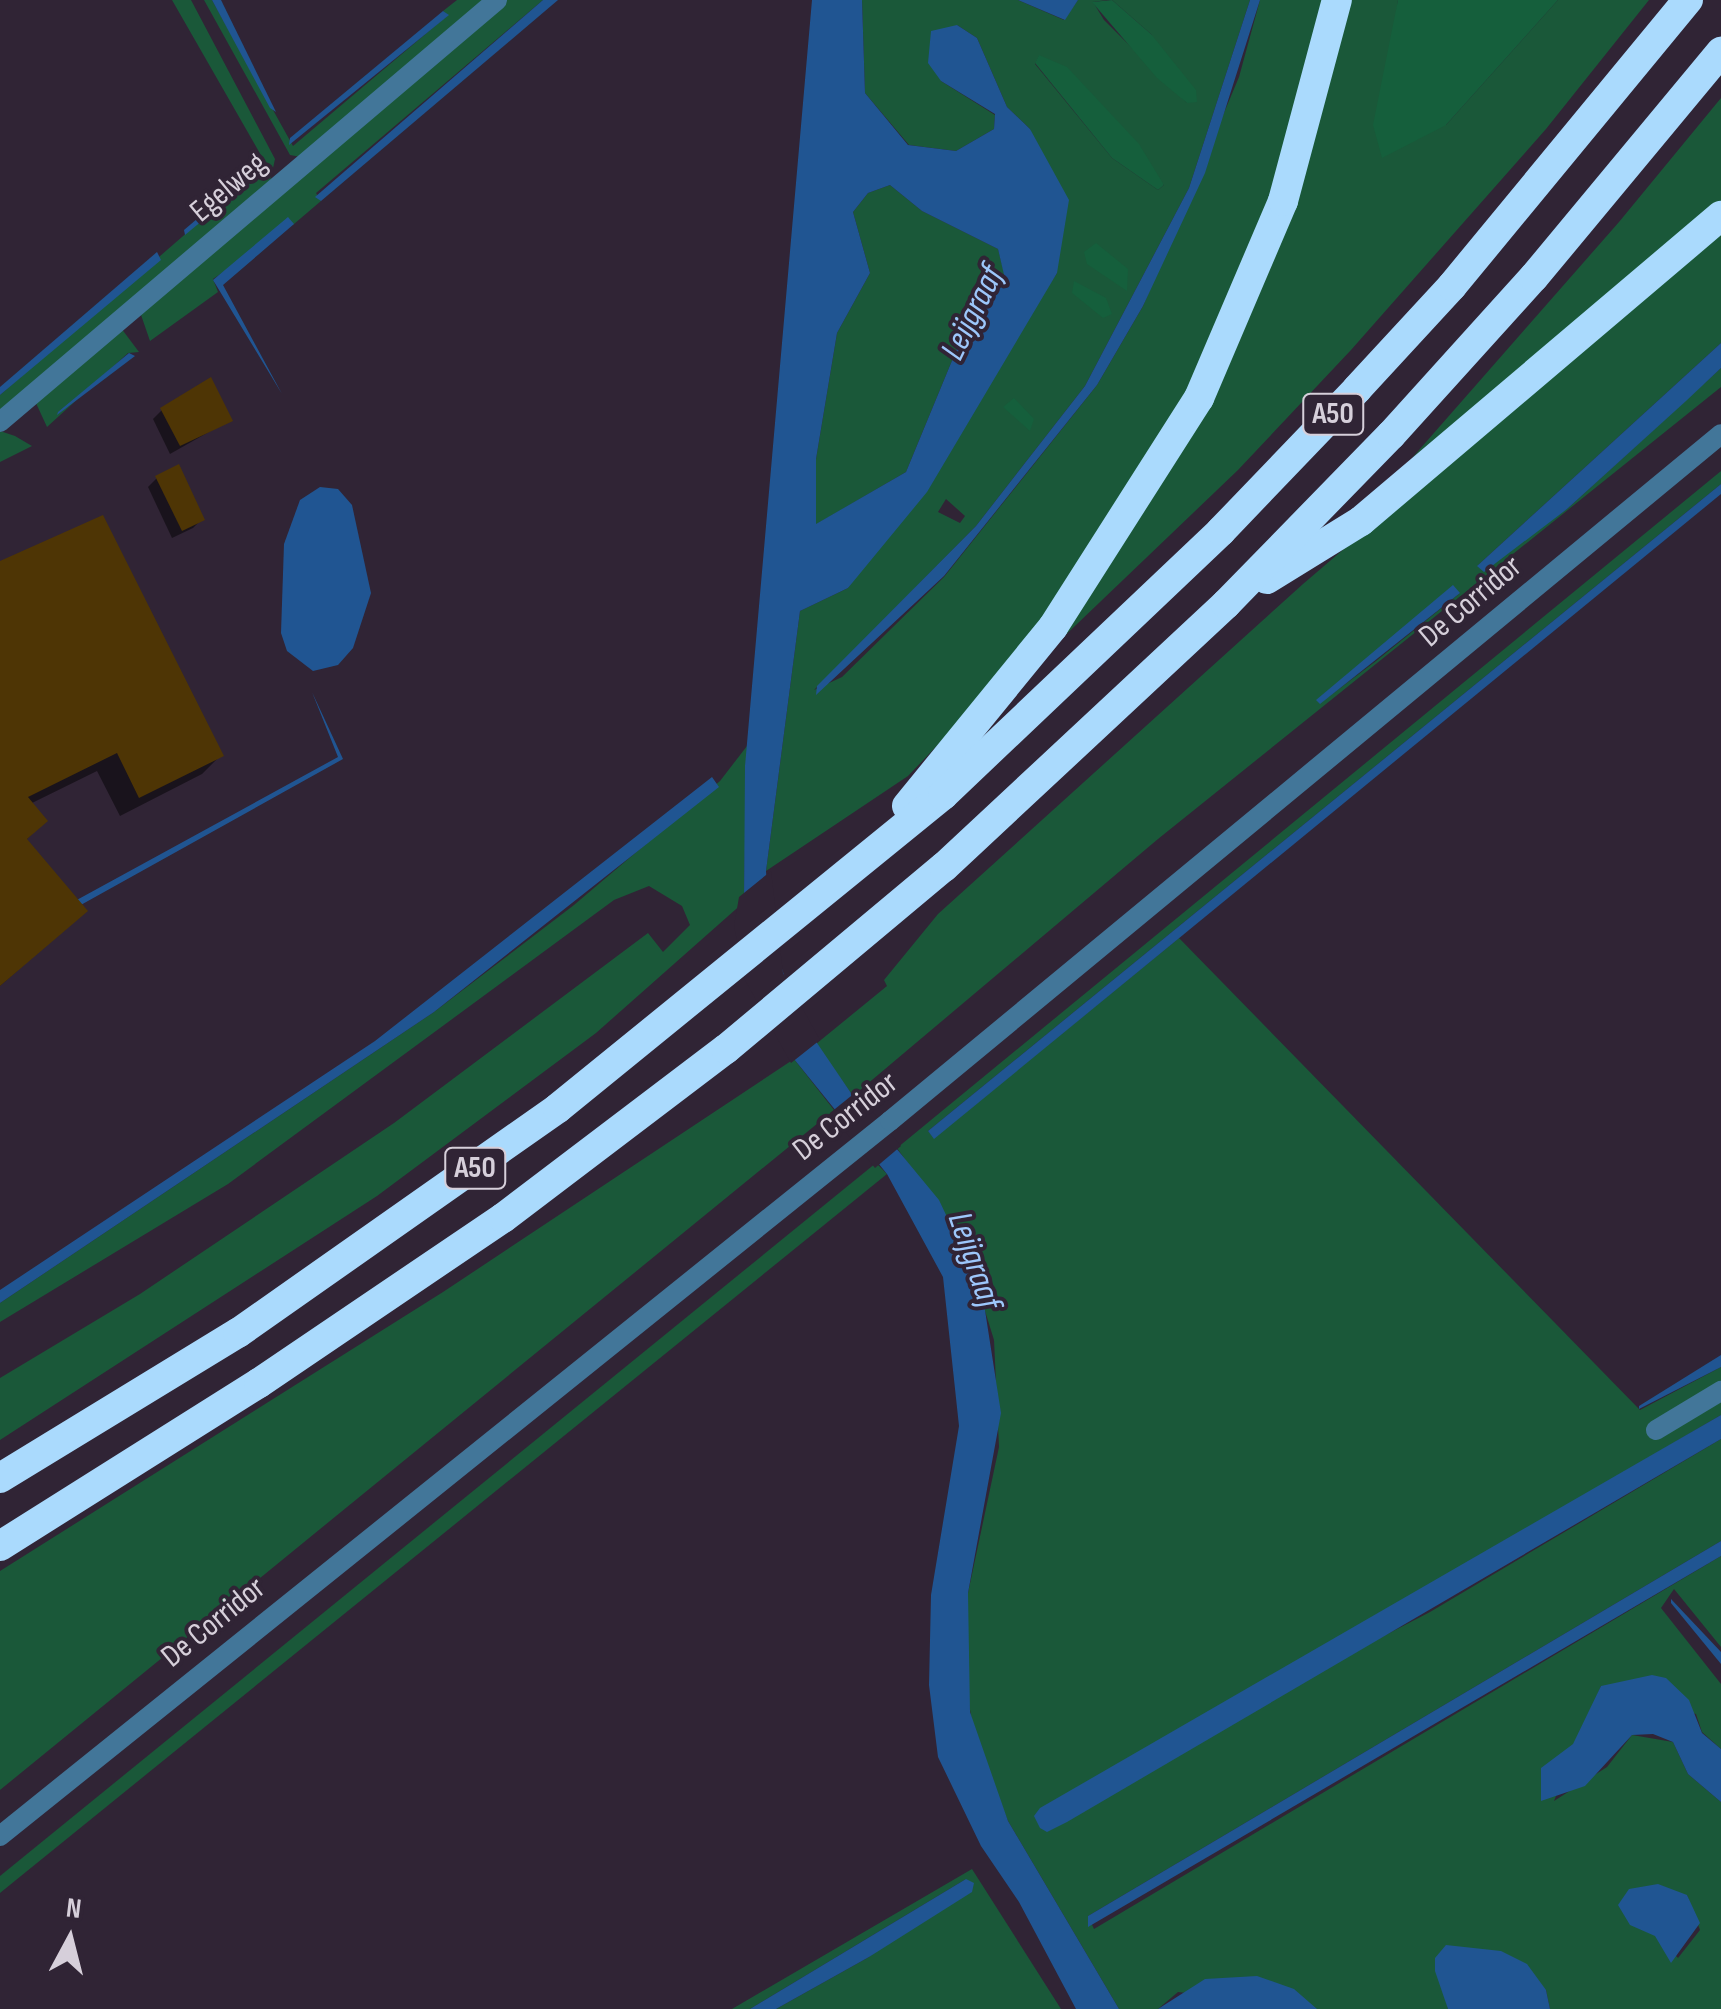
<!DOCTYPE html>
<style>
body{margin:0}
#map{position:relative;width:1721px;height:2009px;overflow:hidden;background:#302435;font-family:"Sofia Sans Condensed",sans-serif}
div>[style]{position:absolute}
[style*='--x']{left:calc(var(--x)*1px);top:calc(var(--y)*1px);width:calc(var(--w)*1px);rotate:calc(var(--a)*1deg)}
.green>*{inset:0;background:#1a5839}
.forest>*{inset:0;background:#155f3c}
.water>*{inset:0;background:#205592}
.pier>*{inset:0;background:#302435}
.shadow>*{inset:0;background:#0007}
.building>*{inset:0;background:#4e3505}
.minor>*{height:20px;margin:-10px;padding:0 10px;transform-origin:10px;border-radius:10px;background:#427699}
.motorway>*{height:30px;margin:-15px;padding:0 15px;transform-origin:15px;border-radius:15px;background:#aadafd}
span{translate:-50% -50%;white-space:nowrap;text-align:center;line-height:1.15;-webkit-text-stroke:8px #302435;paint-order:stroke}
.shield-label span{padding:2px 8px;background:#302435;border:2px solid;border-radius:8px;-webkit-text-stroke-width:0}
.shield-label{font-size:30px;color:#d6cfda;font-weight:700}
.street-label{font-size:32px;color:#d6cfda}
.water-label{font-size:35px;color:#9dc7fb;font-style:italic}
.north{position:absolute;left:20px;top:1889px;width:100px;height:100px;-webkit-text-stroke:8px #302435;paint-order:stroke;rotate:7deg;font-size:28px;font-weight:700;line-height:40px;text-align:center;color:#d6cfda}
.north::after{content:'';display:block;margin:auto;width:35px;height:45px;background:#d6cfda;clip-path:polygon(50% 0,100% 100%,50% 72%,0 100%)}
</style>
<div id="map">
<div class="green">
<div style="clip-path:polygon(172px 0,191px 0,275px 159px,270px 182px,0 411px,0 395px,266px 164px)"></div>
<div style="clip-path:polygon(204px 0,212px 0,293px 146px,448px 15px,443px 11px,457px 0,486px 0,301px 157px,290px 155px)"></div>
<div style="clip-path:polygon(507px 0,543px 0,316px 193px,321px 201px,294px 224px,213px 279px,218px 292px,150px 341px,140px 312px)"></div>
<div style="clip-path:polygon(evenodd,862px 0,1018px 0,1064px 20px,1078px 0,1107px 0,1093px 2px,1104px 20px,1187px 103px,1151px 34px,1112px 0,1250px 0,1189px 188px,1085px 386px,976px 526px,814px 690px,842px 677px,944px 577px,1097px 385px,1143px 306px,1239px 77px,1260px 0,1327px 0,1302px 106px,1220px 331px,1095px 553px,969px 712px,908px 776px,766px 871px,800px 611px,848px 588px,1057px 273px,1030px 129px,1007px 107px,977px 38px,957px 25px,941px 81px,995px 115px,994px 129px,956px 151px,909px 145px,865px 93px,862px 0,1039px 56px,1164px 185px,1158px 190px,1112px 158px,1035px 64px,1039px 56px,862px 0,946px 499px,965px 516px,960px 523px,938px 512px,946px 499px)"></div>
<div style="clip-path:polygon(1347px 0,1398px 0,1391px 54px,1446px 125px,1558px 0,1649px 0,1546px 129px,1351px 350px,1238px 470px,1053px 647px,1145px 510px)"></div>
<div style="clip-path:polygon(1721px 98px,1721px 204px,1412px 458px,1619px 222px)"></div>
<div style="clip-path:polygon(890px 185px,922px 211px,998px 249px,1006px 280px,963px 334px,906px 472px,815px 525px,816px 459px,837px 333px,870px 273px,853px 212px,868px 193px)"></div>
<div style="clip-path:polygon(evenodd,1721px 226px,1721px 343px,1477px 566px,1567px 509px,1721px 368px,1721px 387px,1158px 839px,853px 1096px,816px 1044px,887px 986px,884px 980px,938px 914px,1303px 584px,1721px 226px,1460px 593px,1376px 661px,1319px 704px,1411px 623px,1460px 593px)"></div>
<div style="clip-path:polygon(121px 328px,139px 352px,128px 353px,47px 427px,35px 401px)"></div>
<div style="clip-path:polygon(0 431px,15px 436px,32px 446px,0 462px)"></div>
<div style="clip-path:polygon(evenodd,1721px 471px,1721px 484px,928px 1131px,934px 1138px,1179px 938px,1640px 1410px,1721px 1367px,1721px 1415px,1035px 1817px,1430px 1612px,1721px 1439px,1721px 1541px,1088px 1916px,1094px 1929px,1721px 1556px,1721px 1647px,1674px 1589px,1661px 1608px,1721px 1684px,1721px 1749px,1702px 1732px,1696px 1714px,1601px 1686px,1554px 1801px,1607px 1767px,1632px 1735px,1673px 1742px,1688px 1774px,1721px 1802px,1721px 2009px,1550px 2009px,1546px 1990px,1435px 1958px,1448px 2009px,1317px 2009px,1178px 1992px,1158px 2009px,1119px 2009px,1008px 1821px,975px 1740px,966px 1685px,968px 1593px,999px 1447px,994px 1340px,964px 1243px,897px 1148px,1721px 471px,1687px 1895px,1700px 1930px,1678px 1958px,1655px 1935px,1687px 1895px)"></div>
<div style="clip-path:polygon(747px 746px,744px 902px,596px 1033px,377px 1196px,0 1440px,0 1378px,140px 1294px,394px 1123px,648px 933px,663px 952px,690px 925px,682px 906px,649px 886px,614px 900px,228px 1184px,0 1322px,0 1303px,434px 1012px,574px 905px,720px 781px)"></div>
<div style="clip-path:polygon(794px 1059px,834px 1110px,0 1790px,0 1571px,443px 1292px)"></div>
<div style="clip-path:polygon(876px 1163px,887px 1174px,0 1893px,0 1876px)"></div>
<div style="clip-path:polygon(972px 1869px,1061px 2009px,776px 2009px,869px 1957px,966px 1879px,750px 2009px,732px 2009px)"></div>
</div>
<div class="forest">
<div style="clip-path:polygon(1112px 0,1151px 34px,1196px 90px,1197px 102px,1187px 103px,1157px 78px,1092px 2px)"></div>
<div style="clip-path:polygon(1398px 0,1558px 0,1446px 125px,1382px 158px,1373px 125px)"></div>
<div style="clip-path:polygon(1039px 55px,1067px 67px,1139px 144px,1164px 185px,1158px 190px,1112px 158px,1035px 63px)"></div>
<div style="clip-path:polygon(1096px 243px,1128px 269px,1127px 291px,1087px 264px,1084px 252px)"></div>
<div style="clip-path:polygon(1074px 281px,1106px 298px,1112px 314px,1103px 318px,1072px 293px)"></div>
<div style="clip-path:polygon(1014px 398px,1034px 419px,1030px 431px,1003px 407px)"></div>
</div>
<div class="water">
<div style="clip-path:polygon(212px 0,221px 0,276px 112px,270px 108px)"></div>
<div style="clip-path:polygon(543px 0,558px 0,321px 201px,315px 197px)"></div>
<div style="clip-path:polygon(evenodd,812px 0,862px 0,865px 93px,908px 145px,956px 151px,994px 129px,995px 114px,941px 81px,928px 63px,931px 31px,957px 25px,977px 38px,1007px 107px,1030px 129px,1069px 200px,1057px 273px,927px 492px,848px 588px,800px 611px,766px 871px,770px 932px,796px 1012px,853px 1096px,939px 1200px,982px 1291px,1001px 1413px,968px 1593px,970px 1712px,1008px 1821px,1119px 2009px,1076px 2009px,1019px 1902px,981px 1846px,938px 1757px,929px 1685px,931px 1595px,959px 1426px,943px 1277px,887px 1174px,794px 1059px,744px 902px,745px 766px,812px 0,890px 185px,922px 211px,998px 249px,1005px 279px,963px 334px,906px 472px,816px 524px,816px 459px,837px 333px,870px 273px,853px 212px,868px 193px,890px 185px)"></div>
<div style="clip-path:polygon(1018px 0,1078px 0,1065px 20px)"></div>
<div style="clip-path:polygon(1250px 0,1260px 0,1205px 173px,1143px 306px,1097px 385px,944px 576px,816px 695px,817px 686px,976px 526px,1085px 386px,1189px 188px)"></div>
<div style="clip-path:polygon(443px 11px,449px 15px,289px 145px,290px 138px)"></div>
<div style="clip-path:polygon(265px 161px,267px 167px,185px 235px,184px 230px)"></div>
<div style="clip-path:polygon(288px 217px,294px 224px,223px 285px,282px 394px,213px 280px)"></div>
<div style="clip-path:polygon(157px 252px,161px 260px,0 395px,0 387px)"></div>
<div style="clip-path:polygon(1721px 343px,1721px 368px,1686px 401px,1567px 509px,1484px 572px,1477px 566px)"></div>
<div style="clip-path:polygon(129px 353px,135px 356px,57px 415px,58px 412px)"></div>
<div style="clip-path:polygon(1721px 484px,1721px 494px,934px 1139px,928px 1131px)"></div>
<div style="clip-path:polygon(320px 487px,338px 489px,352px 505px,371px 593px,353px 648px,338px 665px,313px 671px,287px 651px,281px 633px,284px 544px,300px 500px)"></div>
<div style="clip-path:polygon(1453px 585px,1460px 593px,1320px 704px,1316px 700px)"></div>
<div style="clip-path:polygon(312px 692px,343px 759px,43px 926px,42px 919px,338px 757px)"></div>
<div style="clip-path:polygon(712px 777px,719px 787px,434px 1012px,0 1303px,0 1290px,375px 1041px)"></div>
<div style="clip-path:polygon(1721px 1355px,1721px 1367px,1639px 1409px,1639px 1406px)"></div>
<div style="clip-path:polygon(1721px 1415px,1721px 1439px,1067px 1822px,1047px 1832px,1040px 1828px,1034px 1816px,1040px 1808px)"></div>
<div style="clip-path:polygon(1721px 1541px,1721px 1556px,1088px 1927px,1088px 1916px)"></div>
<div style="clip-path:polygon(1671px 1599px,1721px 1652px,1721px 1664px,1671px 1603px)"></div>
<div style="clip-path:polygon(1652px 1675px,1666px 1678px,1689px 1700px,1702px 1733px,1721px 1749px,1721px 1802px,1688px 1774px,1673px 1742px,1653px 1734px,1632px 1735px,1585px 1786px,1541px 1801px,1541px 1768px,1573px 1744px,1601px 1686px)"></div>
<div style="clip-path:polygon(966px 1879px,974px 1883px,972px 1892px,869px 1957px,776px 2009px,750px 2009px)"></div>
<div style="clip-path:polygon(1658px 1884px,1687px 1895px,1700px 1923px,1671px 1963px,1655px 1936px,1630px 1925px,1618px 1905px,1629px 1889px)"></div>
<div style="clip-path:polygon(1446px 1945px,1501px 1951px,1527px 1964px,1546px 1990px,1550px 2009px,1448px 2009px,1435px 1971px,1435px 1958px)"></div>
<div style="clip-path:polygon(1257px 1976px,1294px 1989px,1317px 2009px,1158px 2009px,1205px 1979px)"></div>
</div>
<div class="pier">
<div style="clip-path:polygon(771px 871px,783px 973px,820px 1040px,791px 1063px,745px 980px,734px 926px,739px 897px)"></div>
<div style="clip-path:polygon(856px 1092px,901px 1146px,875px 1168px,830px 1113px)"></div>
</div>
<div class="shadow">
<div style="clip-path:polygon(162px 410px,230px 420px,170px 454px,153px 419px)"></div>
<div style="clip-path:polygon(157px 478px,202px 519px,193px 528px,172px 538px,148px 487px)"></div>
<div style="clip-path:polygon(0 566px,221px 755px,202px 774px,120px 816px,97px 771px,30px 804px,45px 821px,25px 841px,85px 911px,0 986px)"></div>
</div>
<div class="building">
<div style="clip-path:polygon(211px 377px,233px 421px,180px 446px,160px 408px)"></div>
<div style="clip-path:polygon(179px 464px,205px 520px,182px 531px,155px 476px)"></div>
<div style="clip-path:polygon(103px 515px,224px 756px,139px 798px,117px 753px,28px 797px,48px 821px,27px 839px,88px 911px,0 986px,0 561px)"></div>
</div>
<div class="minor">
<div style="--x:0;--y:422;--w:652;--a:-40.33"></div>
<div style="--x:1656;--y:1430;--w:76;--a:-31"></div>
<div style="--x:0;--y:1836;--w:1142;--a:-38.78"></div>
<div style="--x:890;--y:1121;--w:1078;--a:-39.58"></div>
</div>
<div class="motorway">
<div style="--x:1267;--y:579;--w:110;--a:-31.7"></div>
<div style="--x:1361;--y:521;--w:472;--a:-40.3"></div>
<div style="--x:907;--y:806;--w:231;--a:-50.8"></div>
<div style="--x:1053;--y:627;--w:272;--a:-57.5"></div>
<div style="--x:1199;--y:398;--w:214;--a:-66.9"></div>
<div style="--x:1283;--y:201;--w:208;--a:-75"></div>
<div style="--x:0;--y:1478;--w:279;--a:-31.4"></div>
<div style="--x:238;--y:1333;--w:391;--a:-35.1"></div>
<div style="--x:558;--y:1108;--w:496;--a:-39.1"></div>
<div style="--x:943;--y:795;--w:383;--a:-43.5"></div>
<div style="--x:1221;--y:531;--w:197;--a:-46.2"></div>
<div style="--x:1357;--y:389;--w:140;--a:-47.3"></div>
<div style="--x:1452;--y:286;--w:371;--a:-50.5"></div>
<div style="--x:0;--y:1546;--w:306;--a:-32.2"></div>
<div style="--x:259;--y:1383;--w:295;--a:-34.1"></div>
<div style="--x:503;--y:1218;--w:280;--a:-37.2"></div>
<div style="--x:726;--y:1049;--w:284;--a:-39.9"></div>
<div style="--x:944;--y:867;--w:386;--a:-43"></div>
<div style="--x:1226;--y:604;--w:236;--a:-45.7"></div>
<div style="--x:1391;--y:435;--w:213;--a:-47.9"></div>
<div style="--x:1534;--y:277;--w:293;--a:-50.3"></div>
</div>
<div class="shield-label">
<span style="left:1333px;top:414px">A50</span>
<span style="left:475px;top:1168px">A50</span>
</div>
<div class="street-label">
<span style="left:229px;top:188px;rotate:-40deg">Egelweg</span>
<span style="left:1471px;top:602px;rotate:-40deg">De Corridor</span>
<span style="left:846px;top:1117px;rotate:-38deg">De Corridor</span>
<span style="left:214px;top:1623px;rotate:-39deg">De Corridor</span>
</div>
<div class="water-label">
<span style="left:973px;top:313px;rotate:-64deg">Leijgraaf</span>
<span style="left:974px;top:1261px;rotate:71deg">Leijgraaf</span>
</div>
<div class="north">N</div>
</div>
